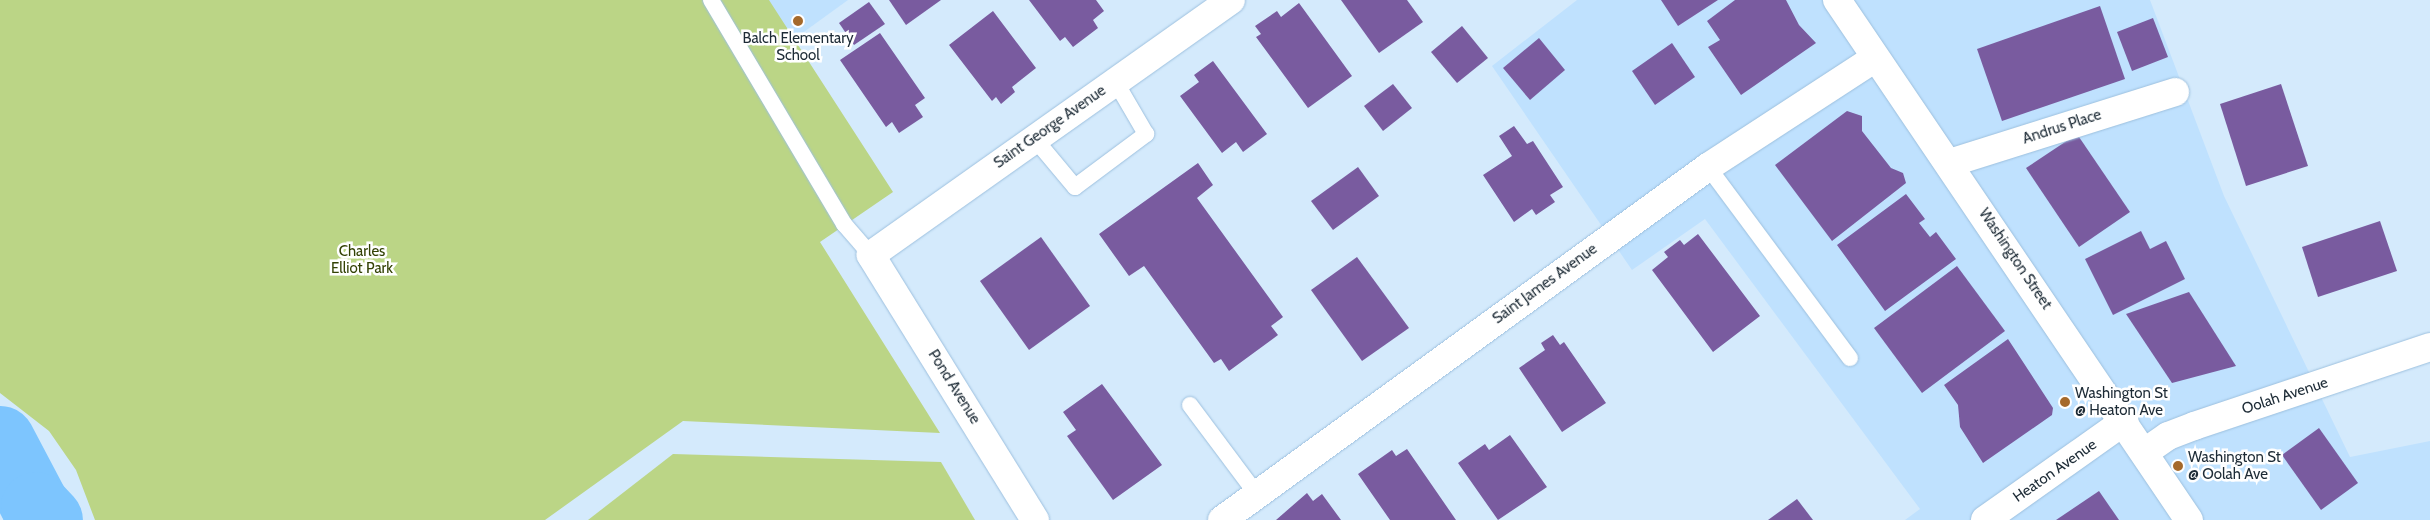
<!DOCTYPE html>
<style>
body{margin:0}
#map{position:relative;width:2430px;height:520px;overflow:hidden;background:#d4eafc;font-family:Cabin,sans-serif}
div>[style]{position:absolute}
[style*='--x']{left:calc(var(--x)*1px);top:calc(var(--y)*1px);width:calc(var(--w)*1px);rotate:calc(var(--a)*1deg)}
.built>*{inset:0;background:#bfe1fe}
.green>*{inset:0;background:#bbd586}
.river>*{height:69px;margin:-34.5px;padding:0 34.5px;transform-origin:34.5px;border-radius:34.5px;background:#7dc5fe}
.building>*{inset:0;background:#795b9f}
.roads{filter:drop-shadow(0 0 1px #9dc0de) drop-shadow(0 0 1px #9dc0de)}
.lane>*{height:16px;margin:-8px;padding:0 8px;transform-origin:8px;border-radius:8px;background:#fff}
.street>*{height:28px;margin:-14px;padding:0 14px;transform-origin:14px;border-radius:14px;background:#fff}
.secondary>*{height:28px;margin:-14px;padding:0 14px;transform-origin:14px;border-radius:14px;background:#fff}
.dots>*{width:14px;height:14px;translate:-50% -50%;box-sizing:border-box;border:2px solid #fff;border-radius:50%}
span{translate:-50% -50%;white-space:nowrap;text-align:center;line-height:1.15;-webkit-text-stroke:5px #fff;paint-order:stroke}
.poi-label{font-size:15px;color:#1d2b36}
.left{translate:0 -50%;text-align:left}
.street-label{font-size:15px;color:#1d2b36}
.park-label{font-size:15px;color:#334205}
</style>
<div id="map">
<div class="built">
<div style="clip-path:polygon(764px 0,848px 0,790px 42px)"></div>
<div style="clip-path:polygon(1577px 0,2150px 0,2224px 196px,2350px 457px,2430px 441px,2430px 520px,1905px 520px,1920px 509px,1705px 219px,1632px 270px,1492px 66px)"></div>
</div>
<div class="green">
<div style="clip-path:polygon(0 0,769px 0,893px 192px,820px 242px,940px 433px,683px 421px,545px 520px,95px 520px,76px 470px,49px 431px,0 393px)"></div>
<div style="clip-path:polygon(673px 454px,941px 462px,975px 520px,588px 520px)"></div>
</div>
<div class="river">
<div style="--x:0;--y:440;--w:75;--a:62.1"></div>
<div style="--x:35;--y:506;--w:19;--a:47"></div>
</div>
<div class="building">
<div style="clip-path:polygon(889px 0,941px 0,906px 25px)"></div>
<div style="clip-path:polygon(1029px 0,1096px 0,1104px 11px,1093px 20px,1098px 28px,1073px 47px,1065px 37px,1060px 41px)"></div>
<div style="clip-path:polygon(1341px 0,1407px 0,1423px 22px,1379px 53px)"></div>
<div style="clip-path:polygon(1661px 0,1718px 0,1678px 26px)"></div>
<div style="clip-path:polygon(1735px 0,1786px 0,1799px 25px,1816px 43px,1741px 95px,1708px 47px,1720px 40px,1707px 21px)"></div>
<div style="clip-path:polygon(869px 2px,885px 24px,854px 45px,839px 23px)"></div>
<div style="clip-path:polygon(1299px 3px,1352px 76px,1308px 108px,1256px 37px,1261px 34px,1255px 26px,1277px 11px,1281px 17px)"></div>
<div style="clip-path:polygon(2100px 6px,2125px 79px,2002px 121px,1977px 49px)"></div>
<div style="clip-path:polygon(993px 11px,1036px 68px,1012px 87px,1015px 92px,1001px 104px,996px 97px,992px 101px,949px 45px)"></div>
<div style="clip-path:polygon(2153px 18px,2168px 57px,2132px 71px,2117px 32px)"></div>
<div style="clip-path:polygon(1462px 26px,1488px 58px,1457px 83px,1431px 52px)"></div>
<div style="clip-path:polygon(880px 33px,925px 98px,915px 105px,923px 117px,899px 133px,892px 122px,886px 127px,840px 60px)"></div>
<div style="clip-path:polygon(1539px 38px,1565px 70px,1530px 100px,1503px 68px)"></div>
<div style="clip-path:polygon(1672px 43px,1695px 77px,1655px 105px,1632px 71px)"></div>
<div style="clip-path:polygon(1213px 61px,1267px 134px,1243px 152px,1236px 142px,1222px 153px,1180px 96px,1199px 82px,1194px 75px)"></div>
<div style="clip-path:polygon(1393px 84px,1412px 108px,1383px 131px,1364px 106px)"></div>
<div style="clip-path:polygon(2281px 84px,2308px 166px,2246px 186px,2220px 104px)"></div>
<div style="clip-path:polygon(1847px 111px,1862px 116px,1862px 131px,1891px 168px,1903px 173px,1906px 183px,1832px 241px,1775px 165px)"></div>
<div style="clip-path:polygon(1514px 126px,1527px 144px,1533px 141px,1563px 187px,1550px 195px,1555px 202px,1536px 215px,1532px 209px,1514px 222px,1483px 175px,1512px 156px,1499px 136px)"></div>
<div style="clip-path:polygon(2077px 134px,2130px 212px,2079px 247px,2026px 168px)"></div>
<div style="clip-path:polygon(1198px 163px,1213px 185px,1197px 198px,1283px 317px,1271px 326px,1278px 335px,1229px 371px,1221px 359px,1214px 363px,1144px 266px,1129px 276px,1099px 234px)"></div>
<div style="clip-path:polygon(1358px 167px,1379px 196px,1333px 230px,1311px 201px)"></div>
<div style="clip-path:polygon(1906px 194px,1925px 219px,1919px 223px,1930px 237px,1936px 232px,1956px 259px,1885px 311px,1837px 245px)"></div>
<div style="clip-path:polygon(2380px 221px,2397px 271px,2318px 297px,2302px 247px)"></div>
<div style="clip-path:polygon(2141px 231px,2150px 249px,2166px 241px,2185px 279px,2113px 315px,2085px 259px)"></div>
<div style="clip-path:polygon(1698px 234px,1760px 316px,1713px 352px,1652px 270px,1668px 257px,1664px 252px,1680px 240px,1684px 245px)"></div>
<div style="clip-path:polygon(1041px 237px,1090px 306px,1029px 350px,980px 281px)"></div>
<div style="clip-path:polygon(1357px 257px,1409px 328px,1362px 361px,1311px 290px)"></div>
<div style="clip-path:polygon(1957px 266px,2005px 331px,1922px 393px,1874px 328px)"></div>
<div style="clip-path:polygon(2189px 292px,2236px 366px,2172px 383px,2126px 314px)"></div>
<div style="clip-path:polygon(1553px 335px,1560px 345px,1564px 342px,1606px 403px,1562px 432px,1519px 368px,1545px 350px,1541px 343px)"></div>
<div style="clip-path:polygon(2008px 339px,2053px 408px,2052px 415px,1983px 463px,1960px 427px,1958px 405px,1944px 385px)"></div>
<div style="clip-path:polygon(1102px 384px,1162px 465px,1113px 500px,1067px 436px,1076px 430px,1063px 412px)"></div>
<div style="clip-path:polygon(2319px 428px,2358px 483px,2321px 510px,2282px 455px)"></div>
<div style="clip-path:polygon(1510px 435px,1547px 487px,1498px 520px,1458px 463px,1485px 444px,1489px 450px)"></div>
<div style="clip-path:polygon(1407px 449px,1456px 520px,1390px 520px,1358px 474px,1392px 450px,1396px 456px)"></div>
<div style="clip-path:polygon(2099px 491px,2119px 520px,2056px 520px)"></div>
<div style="clip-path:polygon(1307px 493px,1313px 501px,1322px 494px,1341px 520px,1276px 520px)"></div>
<div style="clip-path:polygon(1797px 499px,1813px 520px,1768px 520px)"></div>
</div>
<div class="roads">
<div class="lane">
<div style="--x:711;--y:0;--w:261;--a:59.3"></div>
<div style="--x:844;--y:224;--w:41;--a:48.9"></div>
<div style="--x:1034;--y:138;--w:64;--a:50.1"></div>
<div style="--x:1075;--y:187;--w:89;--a:-36.7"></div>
<div style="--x:1146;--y:134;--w:61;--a:-120.3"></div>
<div style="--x:1708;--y:167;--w:238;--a:53.4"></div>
<div style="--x:1190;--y:405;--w:114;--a:53.2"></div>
</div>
<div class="street">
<div style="--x:1950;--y:163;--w:236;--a:-17.5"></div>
<div style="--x:2145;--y:452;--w:28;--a:-35"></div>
<div style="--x:2168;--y:436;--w:28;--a:-21"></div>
<div style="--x:2194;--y:426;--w:249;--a:-18.5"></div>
<div style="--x:1035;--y:520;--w:312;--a:-121.8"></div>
<div style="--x:871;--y:255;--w:441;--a:-35.3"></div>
<div style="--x:1222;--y:520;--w:601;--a:-35.99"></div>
<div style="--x:1708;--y:167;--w:199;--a:-33.1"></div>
<div style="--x:1985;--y:520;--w:171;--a:-35.3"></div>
</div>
<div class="secondary">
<div style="--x:1837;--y:0;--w:628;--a:55.91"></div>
</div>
</div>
<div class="dots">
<div style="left:798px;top:21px;background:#a5692b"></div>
<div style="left:2065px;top:402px;background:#a5692b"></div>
<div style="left:2178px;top:466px;background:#a5692b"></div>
</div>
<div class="poi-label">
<span style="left:798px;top:47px">Balch Elementary<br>School</span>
<span class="left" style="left:2075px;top:402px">Washington St<br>@ Heaton Ave</span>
<span class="left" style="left:2188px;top:466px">Washington St<br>@ Oolah Ave</span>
</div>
<div class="street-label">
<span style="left:1050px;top:127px;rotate:-35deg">Saint George Avenue</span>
<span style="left:2062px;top:127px;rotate:-18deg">Andrus Place</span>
<span style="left:2015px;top:259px;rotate:56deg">Washington Street</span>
<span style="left:1545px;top:284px;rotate:-36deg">Saint James Avenue</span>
<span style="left:954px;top:387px;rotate:58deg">Pond Avenue</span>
<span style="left:2285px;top:396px;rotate:-18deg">Oolah Avenue</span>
<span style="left:2055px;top:471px;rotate:-35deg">Heaton Avenue</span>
</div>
<div class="park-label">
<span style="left:362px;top:260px">Charles<br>Elliot Park</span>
</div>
</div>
